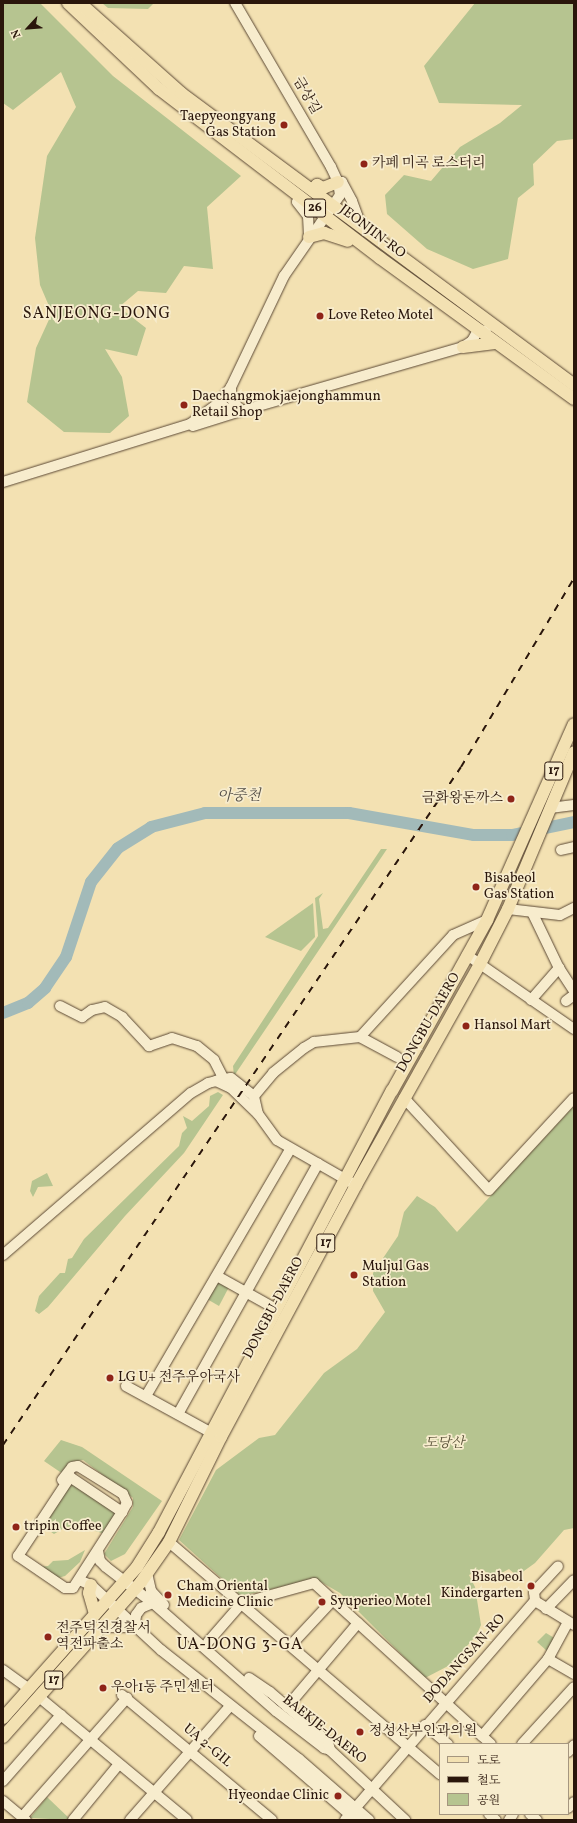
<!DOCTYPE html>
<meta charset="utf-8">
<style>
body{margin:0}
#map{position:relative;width:577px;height:1823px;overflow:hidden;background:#f3e1b2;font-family:Vollkorn,"Noto Serif KR",serif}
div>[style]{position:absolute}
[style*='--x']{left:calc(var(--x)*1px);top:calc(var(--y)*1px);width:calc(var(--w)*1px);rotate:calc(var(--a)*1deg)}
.green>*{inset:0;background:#b6c490}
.river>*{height:12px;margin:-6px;padding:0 6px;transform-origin:6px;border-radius:6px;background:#a2bab9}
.roads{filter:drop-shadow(0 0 1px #5c4935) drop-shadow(0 0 1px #5c4935)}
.minor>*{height:10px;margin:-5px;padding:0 5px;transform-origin:5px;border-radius:5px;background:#f7eccd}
.major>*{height:12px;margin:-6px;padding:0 6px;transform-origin:6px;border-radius:6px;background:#f3e1b2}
.rail>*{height:2px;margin-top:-1px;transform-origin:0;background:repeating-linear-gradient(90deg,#2a160b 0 7px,transparent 0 14px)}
.dots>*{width:11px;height:11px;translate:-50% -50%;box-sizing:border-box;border:2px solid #f7eccd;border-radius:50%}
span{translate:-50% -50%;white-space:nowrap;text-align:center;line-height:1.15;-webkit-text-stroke:3.5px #f7eccd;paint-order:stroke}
.shield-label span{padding:1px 3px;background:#f7eccd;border:1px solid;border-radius:3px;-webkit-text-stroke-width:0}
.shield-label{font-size:13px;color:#2a160b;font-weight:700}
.street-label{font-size:14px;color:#2a160b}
.poi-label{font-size:14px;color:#2a160b}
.right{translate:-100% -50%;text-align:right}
.left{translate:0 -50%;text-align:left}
.park-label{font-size:14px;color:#5b533a;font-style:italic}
.water-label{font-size:15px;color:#544f48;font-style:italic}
.quarter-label{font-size:16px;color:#2a160b;letter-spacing:1px}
.frame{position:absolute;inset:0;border:4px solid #2a160b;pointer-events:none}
.legend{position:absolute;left:439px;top:1743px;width:130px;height:72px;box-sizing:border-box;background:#f7eccd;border:1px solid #a5967f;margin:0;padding:5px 7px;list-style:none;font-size:12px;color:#2a160b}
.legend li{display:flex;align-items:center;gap:8px;height:20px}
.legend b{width:20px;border:1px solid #a5967f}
.north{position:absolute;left:8px;top:8px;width:40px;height:40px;-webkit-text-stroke:3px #f7eccd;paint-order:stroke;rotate:244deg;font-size:11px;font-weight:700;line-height:16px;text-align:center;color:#2a160b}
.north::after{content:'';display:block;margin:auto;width:14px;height:18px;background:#2a160b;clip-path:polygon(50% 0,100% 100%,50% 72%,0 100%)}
</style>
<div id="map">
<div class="green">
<div style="clip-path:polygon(3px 3px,40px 3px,113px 76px,241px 176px,207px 207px,213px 269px,184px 266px,166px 293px,138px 291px,119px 307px,146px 328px,137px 356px,105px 349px,122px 377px,129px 416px,110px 433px,64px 432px,27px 402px,36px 348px,52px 313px,40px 285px,35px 238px,47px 156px,76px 107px,61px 72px,13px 110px,3px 103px)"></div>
<div style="clip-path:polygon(102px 3px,154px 3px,148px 9px,108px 8px)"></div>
<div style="clip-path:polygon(475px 3px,574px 3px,574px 139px,557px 141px,533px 164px,534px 185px,518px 198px,508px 259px,473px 269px,427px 249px,387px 214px,385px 195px,404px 175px,431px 181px,460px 147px,500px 123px,522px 105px,439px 103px,424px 66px)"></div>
<div style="clip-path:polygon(381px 849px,387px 849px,234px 1076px,233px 1066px,318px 936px,315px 898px,323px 893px,319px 899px,323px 929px,328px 928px)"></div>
<div style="clip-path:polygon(313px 903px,315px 937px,301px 951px,265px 937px)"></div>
<div style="clip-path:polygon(218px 1092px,223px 1095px,184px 1153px,125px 1216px,48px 1307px,39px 1314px,35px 1311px,39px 1296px,60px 1273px,65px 1273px,68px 1259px,72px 1258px,84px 1239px,179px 1146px,182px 1133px,187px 1128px,183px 1116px,192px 1121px,209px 1106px,210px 1096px)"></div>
<div style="clip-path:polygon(574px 1106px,574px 1528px,564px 1530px,535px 1563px,517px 1576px,509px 1569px,494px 1577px,481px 1569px,469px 1575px,475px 1587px,481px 1625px,476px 1636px,450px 1665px,425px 1678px,340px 1593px,316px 1579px,241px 1596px,179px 1540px,216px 1470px,259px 1438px,275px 1435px,324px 1373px,357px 1349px,385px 1312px,373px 1291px,373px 1273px,398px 1236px,404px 1212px,417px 1196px,435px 1207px,457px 1232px)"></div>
<div style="clip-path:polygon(47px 1173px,53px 1186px,38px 1187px,33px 1197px,30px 1191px,32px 1181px)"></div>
<div style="clip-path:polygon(221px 1282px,229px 1287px,219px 1306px,207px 1299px,216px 1283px)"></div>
<div style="clip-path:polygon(61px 1440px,82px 1447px,162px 1501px,125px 1554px,111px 1561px,104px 1554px,133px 1507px,133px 1498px,83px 1460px,71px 1462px,63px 1474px,44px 1461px)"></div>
<div style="clip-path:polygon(75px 1484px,114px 1512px,116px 1517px,105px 1534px,79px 1526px,66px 1527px,54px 1534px,41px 1525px,69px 1485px)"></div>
<div style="clip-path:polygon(85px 1550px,80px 1562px,65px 1576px,58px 1578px,39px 1567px,48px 1566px,53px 1561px,68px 1560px)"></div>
<div style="clip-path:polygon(546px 1633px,556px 1639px,547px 1651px,537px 1642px)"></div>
<div style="clip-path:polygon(47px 1797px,70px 1819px,69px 1820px,30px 1818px)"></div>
</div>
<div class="river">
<div style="--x:3;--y:1013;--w:27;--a:-22"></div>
<div style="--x:28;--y:1003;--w:23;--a:-41"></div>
<div style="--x:45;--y:988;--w:37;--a:-56"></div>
<div style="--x:66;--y:957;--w:79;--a:-71.6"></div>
<div style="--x:91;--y:882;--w:43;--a:-51.5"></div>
<div style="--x:118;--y:848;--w:39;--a:-32"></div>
<div style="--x:151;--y:827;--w:56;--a:-14.5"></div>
<div style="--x:205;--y:813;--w:144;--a:0"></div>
<div style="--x:349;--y:813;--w:127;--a:10"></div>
<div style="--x:474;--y:835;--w:38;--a:0"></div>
<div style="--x:512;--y:835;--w:63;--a:-11.8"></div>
</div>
<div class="roads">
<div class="minor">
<div style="--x:338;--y:182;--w:4;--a:0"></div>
<div style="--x:342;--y:182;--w:21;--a:62"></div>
<div style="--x:352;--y:201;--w:20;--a:70"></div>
<div style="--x:359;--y:220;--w:3;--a:135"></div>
<div style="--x:301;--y:197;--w:6;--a:129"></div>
<div style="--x:297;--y:202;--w:18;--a:52"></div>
<div style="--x:308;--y:216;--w:20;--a:87"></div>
<div style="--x:219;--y:403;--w:20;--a:-53"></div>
<div style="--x:231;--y:387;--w:123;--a:-64.5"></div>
<div style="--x:284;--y:276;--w:98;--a:-55.3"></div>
<div style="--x:340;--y:195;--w:13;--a:-99"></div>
<div style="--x:338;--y:182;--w:17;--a:-115"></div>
<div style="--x:331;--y:167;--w:190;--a:-120.3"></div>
<div style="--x:193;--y:426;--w:50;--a:-17.4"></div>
<div style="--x:241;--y:411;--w:16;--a:-128"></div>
<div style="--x:231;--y:398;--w:11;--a:-90"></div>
<div style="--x:3;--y:482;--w:196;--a:-17.2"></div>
<div style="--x:190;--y:424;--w:36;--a:-36"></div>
<div style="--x:219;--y:403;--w:11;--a:34"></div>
<div style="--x:228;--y:409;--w:13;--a:9"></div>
<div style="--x:241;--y:411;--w:231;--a:-16.1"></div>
<div style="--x:463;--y:347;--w:11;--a:-34"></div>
<div style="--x:472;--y:341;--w:13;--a:-61"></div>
<div style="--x:478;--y:330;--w:8;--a:7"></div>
<div style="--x:550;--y:808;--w:24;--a:-7"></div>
<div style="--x:561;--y:850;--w:13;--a:-13"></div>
<div style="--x:508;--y:909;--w:52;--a:6.6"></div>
<div style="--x:560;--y:915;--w:16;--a:-27"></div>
<div style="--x:532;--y:912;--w:62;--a:64.3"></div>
<div style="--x:467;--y:955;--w:130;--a:34.7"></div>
<div style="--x:531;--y:1000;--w:43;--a:-48.8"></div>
<div style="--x:559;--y:968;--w:27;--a:57"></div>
<div style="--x:566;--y:1001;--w:10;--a:-37"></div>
<div style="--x:60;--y:1006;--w:25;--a:27"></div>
<div style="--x:82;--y:1017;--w:12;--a:-35"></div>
<div style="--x:92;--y:1010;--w:13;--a:-13"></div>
<div style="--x:105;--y:1007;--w:20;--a:30"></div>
<div style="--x:122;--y:1017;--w:40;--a:47"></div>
<div style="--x:149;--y:1046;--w:24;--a:-19"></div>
<div style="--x:172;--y:1038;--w:26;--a:18"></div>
<div style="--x:197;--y:1046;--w:22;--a:39"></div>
<div style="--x:214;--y:1060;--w:20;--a:63"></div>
<div style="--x:360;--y:1037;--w:42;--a:28.4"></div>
<div style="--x:218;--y:1080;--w:13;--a:-9"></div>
<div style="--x:231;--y:1078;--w:29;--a:38"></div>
<div style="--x:404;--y:1098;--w:125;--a:47.3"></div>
<div style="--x:489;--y:1190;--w:125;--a:-47.3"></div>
<div style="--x:352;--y:1183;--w:86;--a:-150.2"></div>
<div style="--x:277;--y:1140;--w:32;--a:-126"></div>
<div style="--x:258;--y:1114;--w:18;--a:-103"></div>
<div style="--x:254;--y:1096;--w:30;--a:-50"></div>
<div style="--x:273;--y:1073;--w:40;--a:-39"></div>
<div style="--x:304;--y:1048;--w:12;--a:-31"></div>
<div style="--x:314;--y:1042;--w:46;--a:-6.2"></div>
<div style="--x:360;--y:1037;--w:138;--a:-47.6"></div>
<div style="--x:453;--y:935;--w:37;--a:-24"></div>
<div style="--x:3;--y:1255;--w:248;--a:-40.8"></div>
<div style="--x:191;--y:1093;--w:20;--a:-30"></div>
<div style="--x:208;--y:1083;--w:8;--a:-14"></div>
<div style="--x:216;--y:1081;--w:17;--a:25"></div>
<div style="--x:231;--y:1088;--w:37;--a:44"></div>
<div style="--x:217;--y:1276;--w:68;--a:29.2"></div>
<div style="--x:126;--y:1386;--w:96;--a:28.7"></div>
<div style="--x:146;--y:1396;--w:285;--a:-59.7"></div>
<div style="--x:178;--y:1414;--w:287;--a:-60.8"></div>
<div style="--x:70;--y:1477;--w:63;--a:33.9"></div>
<div style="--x:122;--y:1512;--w:90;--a:122.8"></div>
<div style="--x:73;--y:1588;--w:8;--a:180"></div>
<div style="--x:65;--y:1588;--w:57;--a:-145.8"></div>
<div style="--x:18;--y:1556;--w:95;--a:-56.6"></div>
<div style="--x:62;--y:1480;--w:16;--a:-52"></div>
<div style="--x:72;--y:1467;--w:6;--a:-9"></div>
<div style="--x:78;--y:1466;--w:53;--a:31.9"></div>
<div style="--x:123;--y:1494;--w:10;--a:66"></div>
<div style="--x:127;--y:1503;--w:10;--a:119"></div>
<div style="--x:169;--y:1542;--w:357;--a:40.6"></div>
<div style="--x:98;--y:1551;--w:10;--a:79"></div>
<div style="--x:100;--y:1561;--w:8;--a:45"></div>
<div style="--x:106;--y:1567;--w:59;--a:37.5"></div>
<div style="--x:153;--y:1603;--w:164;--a:41.3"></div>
<div style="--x:276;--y:1711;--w:61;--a:37.6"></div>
<div style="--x:324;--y:1748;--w:6;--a:18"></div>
<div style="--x:330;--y:1750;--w:103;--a:43"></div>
<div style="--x:147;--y:1573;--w:18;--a:77"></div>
<div style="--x:151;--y:1591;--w:19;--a:47"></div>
<div style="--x:79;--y:1580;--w:13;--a:23"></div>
<div style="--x:91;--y:1585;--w:96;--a:42.9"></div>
<div style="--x:161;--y:1650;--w:176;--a:38.3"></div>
<div style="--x:299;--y:1759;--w:93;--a:41.1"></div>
<div style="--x:535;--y:1601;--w:46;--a:31.6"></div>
<div style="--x:535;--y:1601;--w:9;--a:-96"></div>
<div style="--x:534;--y:1592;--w:35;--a:-47"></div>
<div style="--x:546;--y:1609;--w:40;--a:-46"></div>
<div style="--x:135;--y:1625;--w:10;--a:-84"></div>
<div style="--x:136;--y:1615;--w:9;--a:-54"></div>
<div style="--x:141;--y:1608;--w:13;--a:-23"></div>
<div style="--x:99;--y:1627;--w:38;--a:0"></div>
<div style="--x:208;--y:1642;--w:52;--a:-48.9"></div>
<div style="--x:242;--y:1603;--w:75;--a:-15.5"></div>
<div style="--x:314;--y:1583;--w:239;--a:42.3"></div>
<div style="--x:291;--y:1645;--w:62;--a:-47"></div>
<div style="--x:548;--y:1659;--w:30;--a:30"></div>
<div style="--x:3;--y:1670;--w:32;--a:36"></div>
<div style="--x:249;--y:1678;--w:25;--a:34"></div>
<div style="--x:270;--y:1692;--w:77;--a:40.8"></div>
<div style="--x:328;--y:1742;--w:8;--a:76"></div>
<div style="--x:122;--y:1695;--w:195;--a:39.8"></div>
<div style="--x:39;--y:1697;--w:192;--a:39.7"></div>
<div style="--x:287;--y:1707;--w:110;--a:-49.8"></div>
<div style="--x:425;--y:1725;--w:30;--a:40"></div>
<div style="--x:259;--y:1736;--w:128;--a:40.9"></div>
<div style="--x:482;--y:1736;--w:101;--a:-49.4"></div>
<div style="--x:548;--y:1659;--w:42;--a:-61.6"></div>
<div style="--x:522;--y:1744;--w:77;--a:-47.6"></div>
<div style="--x:568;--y:1752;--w:9;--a:-49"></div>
<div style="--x:3;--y:1781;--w:88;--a:-48.7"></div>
<div style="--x:3;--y:1801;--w:30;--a:40"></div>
<div style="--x:568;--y:1808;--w:8;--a:-45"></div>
<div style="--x:489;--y:1814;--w:9;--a:41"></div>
<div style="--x:530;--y:1814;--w:9;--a:41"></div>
<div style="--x:22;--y:1817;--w:159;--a:-48.6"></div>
<div style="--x:73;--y:1820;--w:72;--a:-50.6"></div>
<div style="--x:130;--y:1820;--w:152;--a:-48.7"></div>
<div style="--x:345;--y:1820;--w:290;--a:-49.1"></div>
<div style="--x:509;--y:1820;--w:7;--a:-56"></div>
</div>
<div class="major">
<div style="--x:68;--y:3;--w:125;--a:43.4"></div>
<div style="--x:159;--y:89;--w:278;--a:37.4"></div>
<div style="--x:380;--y:258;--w:240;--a:36"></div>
<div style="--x:80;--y:3;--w:135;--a:41.7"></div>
<div style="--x:181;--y:93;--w:490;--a:36.6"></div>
<div style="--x:313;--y:189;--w:6;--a:-45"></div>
<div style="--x:317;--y:185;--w:7;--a:27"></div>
<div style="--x:323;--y:188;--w:16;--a:-22"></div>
<div style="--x:309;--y:237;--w:16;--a:-15"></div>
<div style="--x:324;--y:233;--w:25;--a:18"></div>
<div style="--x:463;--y:347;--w:32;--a:-7"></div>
<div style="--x:91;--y:1585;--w:8;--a:104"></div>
<div style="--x:89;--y:1593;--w:22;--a:74"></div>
<div style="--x:3;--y:1718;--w:202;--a:-48.4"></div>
<div style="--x:137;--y:1567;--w:41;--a:-57.8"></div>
<div style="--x:159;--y:1532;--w:499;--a:-62.2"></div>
<div style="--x:392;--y:1091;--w:196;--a:-60.9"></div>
<div style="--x:487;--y:920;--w:214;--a:-66.1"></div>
<div style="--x:3;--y:1737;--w:208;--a:-48.3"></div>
<div style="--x:141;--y:1582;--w:49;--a:-55"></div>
<div style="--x:169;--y:1542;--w:117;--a:-63.7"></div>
<div style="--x:221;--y:1437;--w:286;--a:-61.8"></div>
<div style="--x:356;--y:1185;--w:253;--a:-60.7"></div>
<div style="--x:480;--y:964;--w:62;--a:-63"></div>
<div style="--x:508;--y:909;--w:170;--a:-67.2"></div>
</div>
</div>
<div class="rail">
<div style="--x:3;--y:1445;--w:818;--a:-55.96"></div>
<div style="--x:461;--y:767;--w:220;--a:-59.1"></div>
</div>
<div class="dots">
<div style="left:284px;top:125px;background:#8f2418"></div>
<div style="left:364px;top:164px;background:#8f2418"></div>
<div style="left:320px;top:316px;background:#8f2418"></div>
<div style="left:184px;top:405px;background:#8f2418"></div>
<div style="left:511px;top:799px;background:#8f2418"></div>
<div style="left:476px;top:887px;background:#8f2418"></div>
<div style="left:466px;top:1026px;background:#8f2418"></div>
<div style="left:354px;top:1275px;background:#8f2418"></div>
<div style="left:110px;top:1378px;background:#8f2418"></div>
<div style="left:16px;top:1527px;background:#8f2418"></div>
<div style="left:531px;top:1586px;background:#8f2418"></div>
<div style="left:168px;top:1595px;background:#8f2418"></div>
<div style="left:322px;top:1602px;background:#8f2418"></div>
<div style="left:48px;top:1637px;background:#8f2418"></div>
<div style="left:103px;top:1688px;background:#8f2418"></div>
<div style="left:360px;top:1732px;background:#8f2418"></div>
<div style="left:338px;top:1796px;background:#8f2418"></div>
</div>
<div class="shield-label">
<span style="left:315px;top:208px">26</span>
<span style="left:554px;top:771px">17</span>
<span style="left:326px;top:1243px">17</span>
<span style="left:54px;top:1680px">17</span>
</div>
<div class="street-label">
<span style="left:306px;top:96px;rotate:60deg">금상길</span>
<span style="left:372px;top:232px;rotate:37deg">JEONJIN-RO</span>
<span style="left:429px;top:1023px;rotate:-60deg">DONGBU-DAERO</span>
<span style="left:274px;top:1308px;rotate:-62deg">DONGBU-DAERO</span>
<span style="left:465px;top:1659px;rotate:-48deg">DODANGSAN-RO</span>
<span style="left:324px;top:1730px;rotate:38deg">BAEKJE-DAERO</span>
<span style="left:207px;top:1746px;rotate:40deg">UA 2-GIL</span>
</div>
<div class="poi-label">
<span class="right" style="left:276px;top:125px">Taepyeongyang<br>Gas Station</span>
<span class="left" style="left:372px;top:164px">카페 미곡 로스터리</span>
<span class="left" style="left:328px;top:316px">Love Reteo Motel</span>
<span class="left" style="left:192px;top:405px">Daechangmokjaejonghammun<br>Retail Shop</span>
<span class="right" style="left:503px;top:799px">금화왕돈까스</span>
<span class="left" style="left:484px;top:887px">Bisabeol<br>Gas Station</span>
<span class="left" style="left:474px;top:1026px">Hansol Mart</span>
<span class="left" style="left:362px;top:1275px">Muljul Gas<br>Station</span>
<span class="left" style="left:118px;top:1378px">LG U+ 전주우아국사</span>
<span class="left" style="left:24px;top:1527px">tripin Coffee</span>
<span class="right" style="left:523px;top:1586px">Bisabeol<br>Kindergarten</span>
<span class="left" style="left:177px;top:1595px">Cham Oriental<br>Medicine Clinic</span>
<span class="left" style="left:330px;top:1602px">Syuperieo Motel</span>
<span class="left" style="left:56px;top:1637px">전주덕진경찰서<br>역전파출소</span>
<span class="left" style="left:111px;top:1688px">우아1동 주민센터</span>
<span class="left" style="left:369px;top:1732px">정성산부인과의원</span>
<span class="right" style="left:329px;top:1796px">Hyeondae Clinic</span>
</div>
<div class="park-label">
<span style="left:444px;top:1444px">도당산</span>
</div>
<div class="water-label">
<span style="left:239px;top:797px">아중천</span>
</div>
<div class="quarter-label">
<span style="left:97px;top:314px">SANJEONG-DONG</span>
<span style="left:240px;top:1645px">UA-DONG 3-GA</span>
</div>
<div class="frame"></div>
<ul class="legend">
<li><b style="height:5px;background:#f3e1b2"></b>도로</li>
<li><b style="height:5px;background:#2a160b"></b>철도</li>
<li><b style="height:11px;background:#b6c490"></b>공원</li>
</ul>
<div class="north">N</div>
</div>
